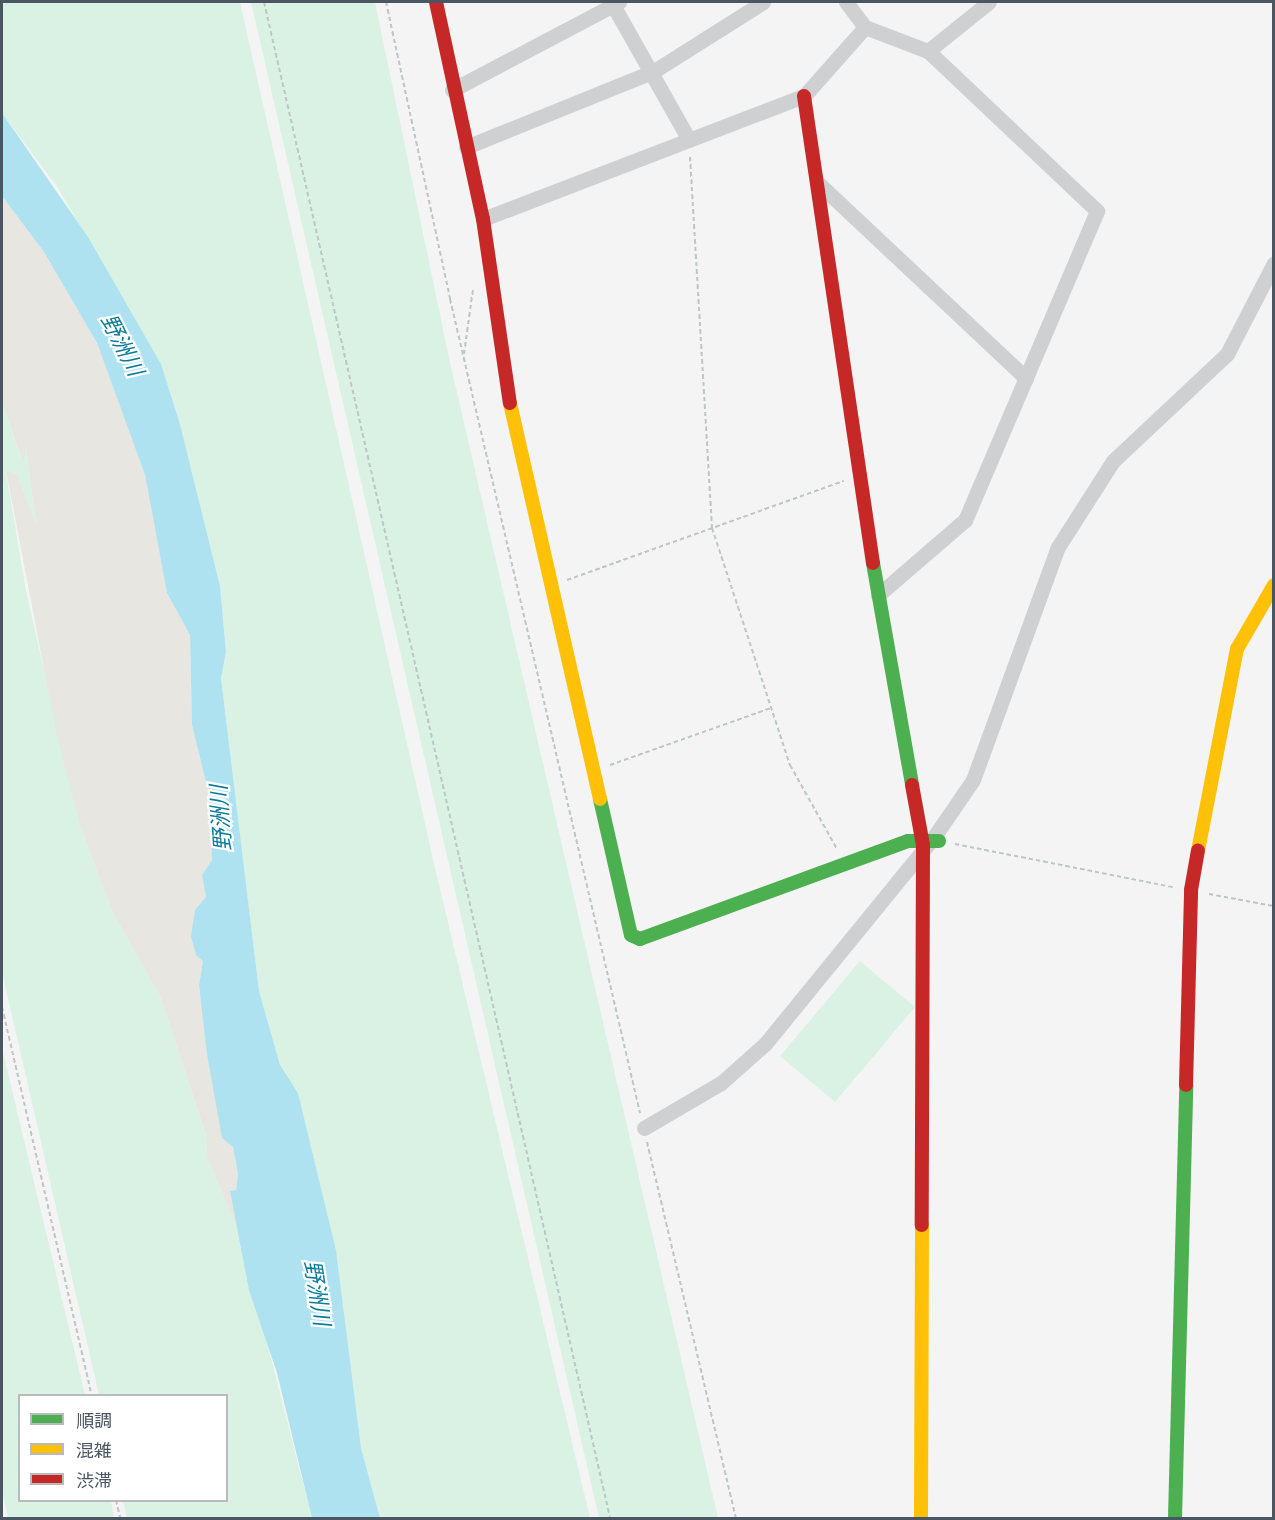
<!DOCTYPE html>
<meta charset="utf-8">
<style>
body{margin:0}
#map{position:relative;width:1275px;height:1520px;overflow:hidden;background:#f4f4f4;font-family:Figtree,"Noto Sans JP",sans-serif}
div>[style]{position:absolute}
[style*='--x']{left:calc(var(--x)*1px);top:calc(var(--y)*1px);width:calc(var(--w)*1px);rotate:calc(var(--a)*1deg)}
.green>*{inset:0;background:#d9f2e3}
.sand>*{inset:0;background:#e7e6e1}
.water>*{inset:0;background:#aee2f0}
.path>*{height:2px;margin-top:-1px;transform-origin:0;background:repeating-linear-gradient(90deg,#bcc7c4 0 4.5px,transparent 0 7.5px)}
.street>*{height:15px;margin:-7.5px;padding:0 7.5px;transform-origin:7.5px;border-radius:7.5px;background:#ced0d2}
.fast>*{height:14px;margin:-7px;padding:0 7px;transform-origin:7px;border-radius:7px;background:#4caf50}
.slow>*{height:14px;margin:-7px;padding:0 7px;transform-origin:7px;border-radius:7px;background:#ffc107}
.jam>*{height:14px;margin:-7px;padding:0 7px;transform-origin:7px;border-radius:7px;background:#c62828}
span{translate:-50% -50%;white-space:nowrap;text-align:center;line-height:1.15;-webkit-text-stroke:4.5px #fff;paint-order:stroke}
.water-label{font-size:22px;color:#0c7c9b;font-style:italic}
.frame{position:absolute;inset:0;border:3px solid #4a5661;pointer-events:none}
.legend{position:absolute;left:18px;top:1394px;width:210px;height:108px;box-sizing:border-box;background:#fff;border:2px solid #b7bbc0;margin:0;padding:8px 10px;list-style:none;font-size:18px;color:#4a5661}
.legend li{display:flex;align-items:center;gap:12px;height:30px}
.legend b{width:30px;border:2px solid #b7bbc0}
</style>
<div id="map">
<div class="green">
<div style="clip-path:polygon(2px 2px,240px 2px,435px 868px,590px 1518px,380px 1518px,361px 1448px,336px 1250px,298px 1093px,280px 1065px,259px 991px,221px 678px,226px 652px,220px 586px,180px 424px,161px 364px,58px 188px,2px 113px)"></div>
<div style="clip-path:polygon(251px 2px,375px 2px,449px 358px,718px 1518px,599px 1518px)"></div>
<div style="clip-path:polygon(2px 402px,22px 461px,26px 448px,36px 525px,17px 474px,6px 472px,26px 591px,79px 823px,112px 911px,161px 998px,206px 1137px,207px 1157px,238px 1230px,312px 1518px,127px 1518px,123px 1501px,226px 1500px,226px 1396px,99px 1395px,2px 972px)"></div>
<div style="clip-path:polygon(860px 961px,915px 1007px,835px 1102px,780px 1056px)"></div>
<div style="clip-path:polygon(2px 1048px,85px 1395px,20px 1396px,20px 1500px,111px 1501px,114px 1518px,8px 1518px,2px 1490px)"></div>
</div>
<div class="sand">
<div style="clip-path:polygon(2px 196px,44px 252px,97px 343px,145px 475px,167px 593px,190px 635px,192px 725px,209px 795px,212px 860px,202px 875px,206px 897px,195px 910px,203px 961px,199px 985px,222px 1137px,233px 1147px,238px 1174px,236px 1190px,230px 1191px,238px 1230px,207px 1157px,206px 1136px,161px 998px,112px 911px,79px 823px,56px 731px,6px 471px,17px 474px,36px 524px,26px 448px,23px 463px,2px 402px)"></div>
</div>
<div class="water">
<div style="clip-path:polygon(2px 113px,88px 237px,161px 364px,180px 424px,220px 586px,226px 652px,221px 678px,259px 991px,280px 1065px,298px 1093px,336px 1250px,361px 1448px,380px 1518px,312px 1518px,277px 1373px,249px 1290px,230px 1191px,236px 1190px,238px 1174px,233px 1147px,222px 1138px,207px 1054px,199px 985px,203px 961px,196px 955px,191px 936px,195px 910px,206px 897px,202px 875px,212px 860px,209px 795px,192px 725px,190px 635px,167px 593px,145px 475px,97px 343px,44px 252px,2px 196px)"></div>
</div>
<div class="path">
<div style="--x:264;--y:2;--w:1555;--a:77.14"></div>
<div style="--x:386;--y:2;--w:304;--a:77.8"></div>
<div style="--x:450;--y:299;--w:836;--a:76.86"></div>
<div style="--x:690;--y:157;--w:372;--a:86.6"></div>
<div style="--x:712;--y:528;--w:250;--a:71.8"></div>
<div style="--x:790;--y:765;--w:96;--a:60.8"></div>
<div style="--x:464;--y:354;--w:66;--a:-82.1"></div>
<div style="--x:567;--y:580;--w:294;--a:-19.7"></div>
<div style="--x:610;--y:765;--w:171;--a:-19.5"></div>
<div style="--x:955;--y:844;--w:222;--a:11.2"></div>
<div style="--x:1209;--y:894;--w:66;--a:10.5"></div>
<div style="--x:2;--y:1007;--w:399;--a:77"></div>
<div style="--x:647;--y:1142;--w:386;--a:76.7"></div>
<div style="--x:116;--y:1500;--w:18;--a:77"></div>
</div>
<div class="street">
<div style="--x:846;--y:2;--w:31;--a:53"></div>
<div style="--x:865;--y:27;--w:67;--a:20.9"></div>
<div style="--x:928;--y:51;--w:233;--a:43.4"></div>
<div style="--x:1097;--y:211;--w:336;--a:113.1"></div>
<div style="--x:965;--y:520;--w:115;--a:139.2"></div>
<div style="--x:613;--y:5;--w:155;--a:60.6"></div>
<div style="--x:928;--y:51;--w:78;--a:-38.8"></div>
<div style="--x:452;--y:90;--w:189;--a:-27.8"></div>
<div style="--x:466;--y:147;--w:203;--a:-22"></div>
<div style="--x:654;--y:71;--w:129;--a:-32.3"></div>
<div style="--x:817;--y:182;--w:287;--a:43.2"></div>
<div style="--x:483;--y:219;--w:344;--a:-21"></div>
<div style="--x:804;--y:96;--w:92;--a:-48.5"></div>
<div style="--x:644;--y:1128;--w:89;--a:-30.3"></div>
<div style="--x:721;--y:1083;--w:59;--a:-41.6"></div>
<div style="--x:765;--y:1044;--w:271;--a:-50.8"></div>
<div style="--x:936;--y:834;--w:65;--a:-55.6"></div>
<div style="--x:973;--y:780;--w:248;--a:-70"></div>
<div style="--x:1058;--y:547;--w:102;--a:-57.4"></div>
<div style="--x:1113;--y:461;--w:156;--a:-43.2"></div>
<div style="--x:1227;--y:354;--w:102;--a:-62.7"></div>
</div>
<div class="fast">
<div style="--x:873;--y:563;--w:225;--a:80"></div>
<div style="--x:600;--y:799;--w:139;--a:77.2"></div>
<div style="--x:631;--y:935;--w:10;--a:24"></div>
<div style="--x:640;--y:939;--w:285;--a:-20.1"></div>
<div style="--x:908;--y:841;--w:31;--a:0"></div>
<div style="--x:1175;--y:1518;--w:433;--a:-88.5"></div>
</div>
<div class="slow">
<div style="--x:510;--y:403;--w:406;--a:77.2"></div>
<div style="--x:1198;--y:851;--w:206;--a:-79.1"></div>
<div style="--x:1237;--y:649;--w:74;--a:-60"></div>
<div style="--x:921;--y:1518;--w:293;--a:-89.8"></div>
</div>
<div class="jam">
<div style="--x:436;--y:2;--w:222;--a:77.8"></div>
<div style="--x:483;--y:219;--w:186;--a:81.7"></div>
<div style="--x:804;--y:96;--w:472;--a:81.6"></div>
<div style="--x:912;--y:785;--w:61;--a:79.6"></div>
<div style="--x:923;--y:845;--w:380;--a:90.2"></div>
<div style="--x:1186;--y:1085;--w:195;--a:-88.5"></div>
<div style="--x:1191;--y:890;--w:40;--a:-80"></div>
</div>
<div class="water-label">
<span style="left:122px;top:345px;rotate:63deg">野洲川</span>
<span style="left:221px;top:818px;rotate:-94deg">野洲川</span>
<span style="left:317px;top:1293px;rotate:81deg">野洲川</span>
</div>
<div class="frame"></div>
<ul class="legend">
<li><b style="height:8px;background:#4caf50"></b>順調</li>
<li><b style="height:8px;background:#ffc107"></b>混雑</li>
<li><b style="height:8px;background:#c62828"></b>渋滞</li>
</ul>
</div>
